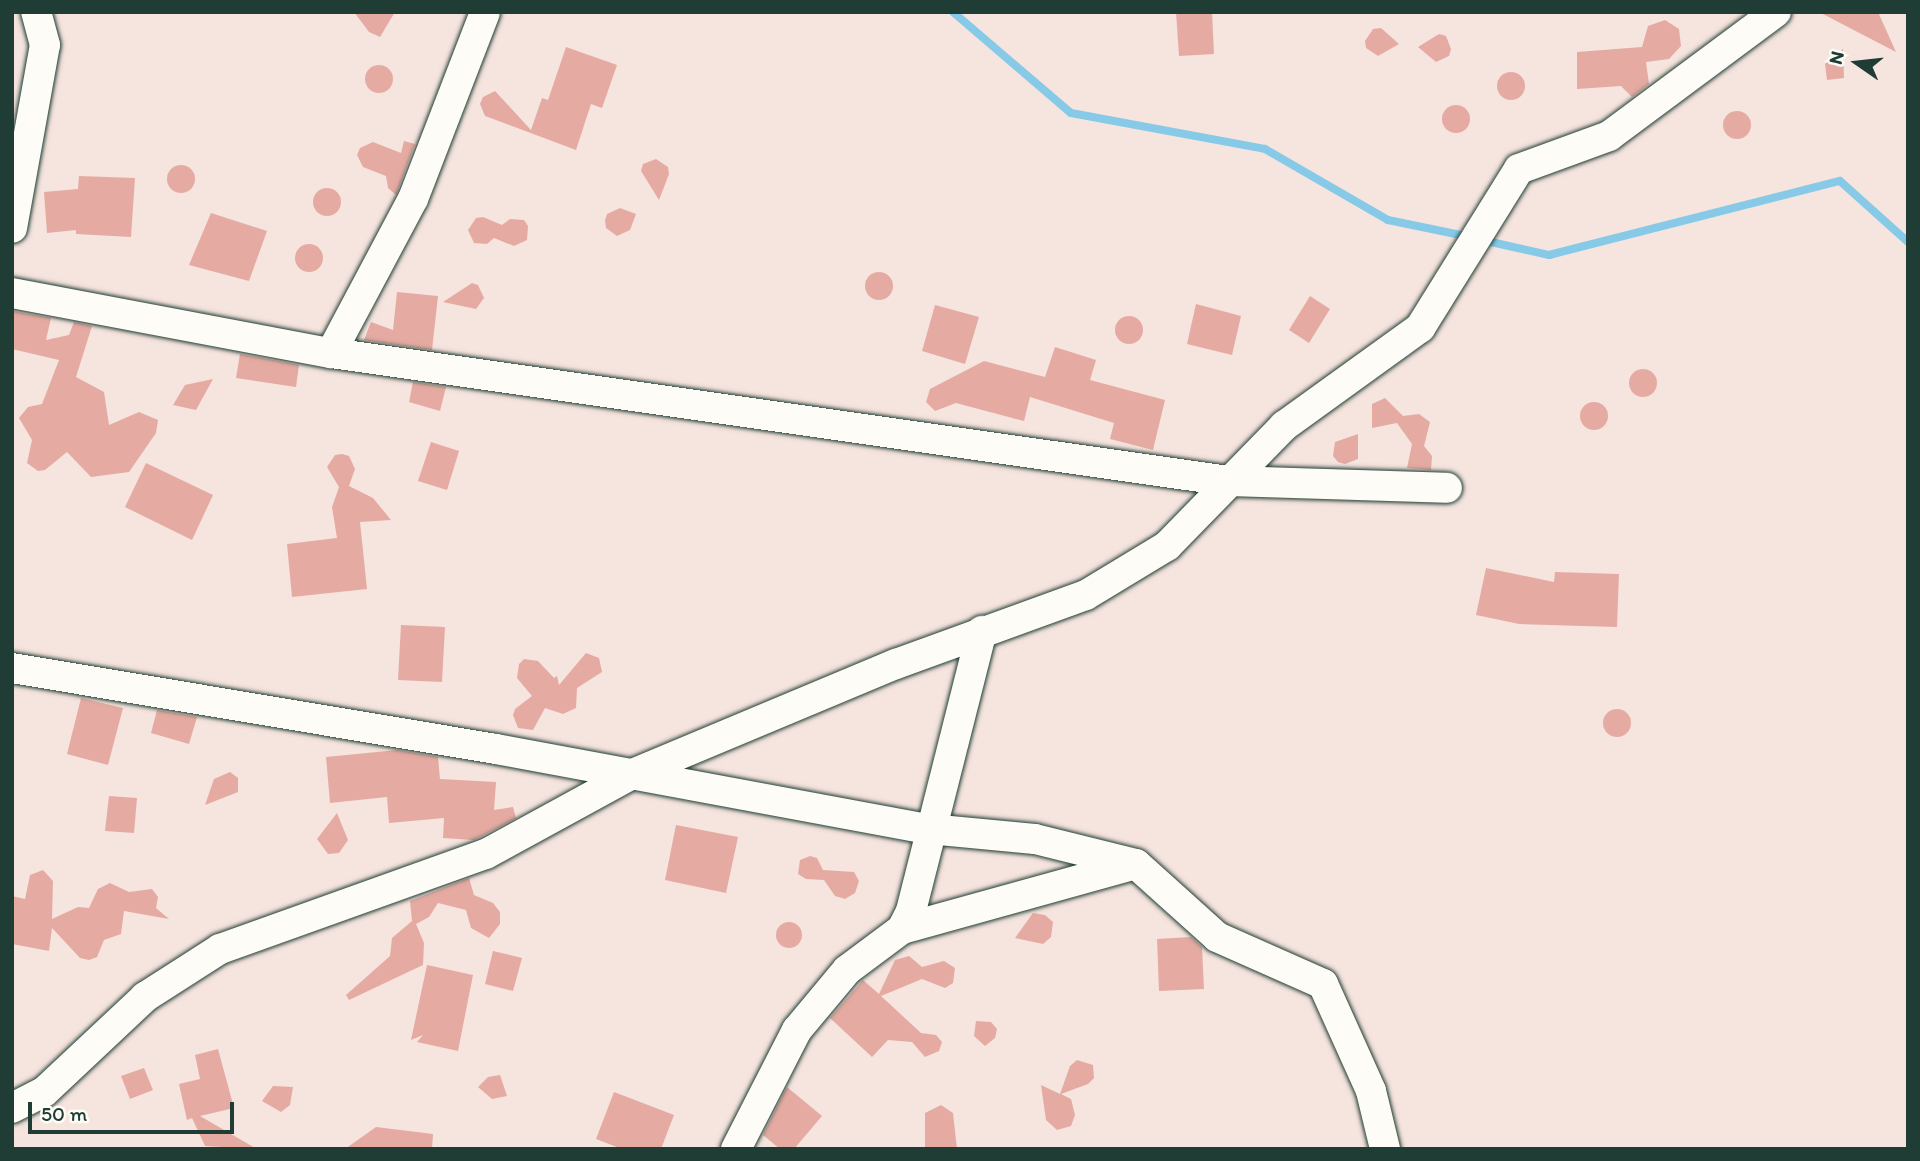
<!DOCTYPE html>
<style>
body{margin:0}
#map{position:relative;width:1920px;height:1161px;overflow:hidden;background:#f6e4de;font-family:Itim,sans-serif}
div>[style]{position:absolute}
[style*='--x']{left:calc(var(--x)*1px);top:calc(var(--y)*1px);width:calc(var(--w)*1px);rotate:calc(var(--a)*1deg)}
.stream>*{height:8px;margin:-4px;padding:0 4px;transform-origin:4px;border-radius:4px;background:#87cae8}
.building>*{inset:0;background:#e5aba2}
.round{border-radius:50%}
.roads{filter:drop-shadow(0 0 2px #1f3d34) drop-shadow(0 0 2px #1f3d34)}
.minor>*{height:30px;margin:-15px;padding:0 15px;transform-origin:15px;border-radius:15px;background:#fdfcf7}
span{translate:-50% -50%;white-space:nowrap;text-align:center;line-height:1.15;-webkit-text-stroke:6px #fdfcf7;paint-order:stroke}
.frame{position:absolute;inset:0;border:14px solid #1f3d34;pointer-events:none}
.north{position:absolute;left:1822px;top:28px;width:70px;height:70px;-webkit-text-stroke:5px #fdfcf7;paint-order:stroke;rotate:284deg;font-size:19px;font-weight:700;line-height:28px;text-align:center;color:#1f3d34}
.north::after{content:'';display:block;margin:auto;width:24px;height:32px;background:#1f3d34;clip-path:polygon(50% 0,100% 100%,50% 72%,0 100%)}
.scale{position:absolute;left:28px;top:1102px;width:206px;height:32px;box-sizing:border-box;border:4px solid #1f3d34;border-top:0;padding-left:9px;font-size:21px;line-height:24px;white-space:nowrap;color:#1f3d34;-webkit-text-stroke:5px #fdfcf7;paint-order:stroke}
</style>
<div id="map">
<div class="stream">
<div style="--x:953;--y:12;--w:155;--a:40.6"></div>
<div style="--x:1071;--y:113;--w:197;--a:10.5"></div>
<div style="--x:1265;--y:149;--w:142;--a:30"></div>
<div style="--x:1388;--y:220;--w:84;--a:11.7"></div>
<div style="--x:1482;--y:240;--w:69;--a:12.6"></div>
<div style="--x:1549;--y:255;--w:300;--a:-14.3"></div>
<div style="--x:1840;--y:181;--w:91;--a:41.9"></div>
</div>
<div class="building">
<div style="clip-path:polygon(354px 12px,395px 12px,380px 37px,369px 32px)"></div>
<div style="clip-path:polygon(1176px 12px,1212px 12px,1214px 54px,1179px 56px)"></div>
<div style="clip-path:polygon(1819px 12px,1878px 12px,1896px 52px)"></div>
<div style="clip-path:polygon(1665px 20px,1679px 29px,1681px 46px,1669px 59px,1646px 62px,1649px 84px,1632px 97px,1621px 86px,1577px 89px,1577px 52px,1642px 47px,1648px 26px)"></div>
<div style="clip-path:polygon(1381px 28px,1399px 44px,1378px 56px,1366px 48px,1365px 41px,1373px 29px)"></div>
<div style="clip-path:polygon(1439px 34px,1446px 36px,1451px 49px,1449px 56px,1436px 62px,1418px 47px)"></div>
<div style="clip-path:polygon(566px 47px,617px 65px,602px 108px,591px 104px,576px 150px,485px 116px,480px 104px,483px 97px,495px 91px,531px 130px,542px 98px,548px 100px)"></div>
<div style="clip-path:polygon(1843px 49px,1844px 78px,1827px 80px,1825px 64px)"></div>
<div class="round" style="left:365px;top:65px;width:28px;height:28px"></div>
<div class="round" style="left:1497px;top:72px;width:28px;height:28px"></div>
<div class="round" style="left:1442px;top:105px;width:28px;height:28px"></div>
<div class="round" style="left:1723px;top:111px;width:28px;height:28px"></div>
<div style="clip-path:polygon(404px 141px,415px 144px,396px 195px,388px 188px,386px 176px,363px 167px,357px 155px,360px 148px,373px 142px,401px 153px)"></div>
<div style="clip-path:polygon(656px 159px,668px 167px,669px 174px,659px 200px,641px 171px,643px 164px)"></div>
<div class="round" style="left:167px;top:165px;width:28px;height:28px"></div>
<div style="clip-path:polygon(79px 176px,135px 178px,131px 237px,76px 234px,76px 230px,47px 233px,44px 192px,78px 189px)"></div>
<div class="round" style="left:313px;top:188px;width:28px;height:28px"></div>
<div style="clip-path:polygon(620px 208px,636px 214px,630px 230px,617px 236px,606px 228px,605px 220px,607px 214px)"></div>
<div style="clip-path:polygon(211px 213px,267px 231px,249px 281px,189px 265px)"></div>
<div style="clip-path:polygon(483px 217px,502px 225px,510px 219px,524px 220px,528px 226px,527px 240px,514px 246px,494px 238px,487px 244px,474px 243px,468px 230px,476px 218px)"></div>
<div class="round" style="left:295px;top:244px;width:28px;height:28px"></div>
<div class="round" style="left:865px;top:272px;width:28px;height:28px"></div>
<div style="clip-path:polygon(472px 283px,478px 285px,484px 298px,476px 309px,443px 302px)"></div>
<div style="clip-path:polygon(397px 292px,438px 296px,432px 350px,364px 340px,371px 322px,393px 330px)"></div>
<div style="clip-path:polygon(1310px 296px,1330px 309px,1309px 343px,1289px 330px)"></div>
<div style="clip-path:polygon(1196px 304px,1241px 316px,1232px 355px,1187px 344px)"></div>
<div style="clip-path:polygon(935px 305px,979px 317px,965px 364px,922px 351px)"></div>
<div style="clip-path:polygon(12px 311px,51px 318px,46px 340px,69px 335px,74px 322px,92px 326px,76px 377px,104px 392px,109px 425px,139px 412px,158px 420px,156px 433px,129px 472px,91px 477px,67px 452px,45px 470px,38px 471px,27px 463px,32px 440px,19px 418px,28px 407px,42px 404px,59px 360px,12px 349px)"></div>
<div class="round" style="left:1115px;top:316px;width:28px;height:28px"></div>
<div style="clip-path:polygon(1055px 347px,1096px 360px,1090px 380px,1165px 400px,1153px 450px,1110px 439px,1114px 423px,1030px 397px,1024px 421px,956px 403px,935px 411px,926px 402px,930px 389px,984px 361px,1045px 377px)"></div>
<div style="clip-path:polygon(240px 354px,299px 365px,296px 387px,236px 378px)"></div>
<div class="round" style="left:1629px;top:369px;width:28px;height:28px"></div>
<div style="clip-path:polygon(213px 379px,196px 410px,173px 405px,185px 385px)"></div>
<div style="clip-path:polygon(413px 382px,446px 387px,440px 411px,409px 402px)"></div>
<div style="clip-path:polygon(1385px 398px,1403px 416px,1419px 414px,1430px 422px,1424px 446px,1432px 456px,1431px 470px,1407px 468px,1412px 444px,1397px 423px,1372px 428px,1372px 404px)"></div>
<div class="round" style="left:1580px;top:402px;width:28px;height:28px"></div>
<div style="clip-path:polygon(1358px 434px,1358px 459px,1345px 464px,1338px 462px,1333px 456px,1335px 442px)"></div>
<div style="clip-path:polygon(431px 442px,459px 451px,447px 490px,418px 481px)"></div>
<div style="clip-path:polygon(342px 454px,349px 456px,355px 469px,349px 486px,373px 498px,391px 520px,360px 522px,367px 589px,292px 597px,287px 544px,337px 538px,332px 507px,339px 487px,327px 467px,335px 455px)"></div>
<div style="clip-path:polygon(146px 463px,213px 495px,192px 540px,125px 507px)"></div>
<div style="clip-path:polygon(1486px 568px,1554px 582px,1555px 572px,1619px 574px,1617px 627px,1519px 624px,1476px 615px)"></div>
<div style="clip-path:polygon(401px 625px,445px 627px,442px 682px,398px 680px)"></div>
<div style="clip-path:polygon(586px 653px,599px 658px,602px 672px,577px 688px,576px 708px,563px 714px,545px 708px,533px 730px,518px 728px,513px 715px,515px 709px,532px 696px,517px 678px,519px 664px,524px 659px,538px 661px,554px 678px,557px 676px,559px 685px)"></div>
<div style="clip-path:polygon(81px 698px,123px 708px,108px 765px,67px 754px)"></div>
<div class="round" style="left:1603px;top:709px;width:28px;height:28px"></div>
<div style="clip-path:polygon(157px 710px,197px 717px,189px 744px,151px 733px)"></div>
<div style="clip-path:polygon(397px 750px,438px 757px,440px 779px,496px 782px,494px 810px,513px 807px,516px 818px,474px 840px,443px 838px,444px 818px,389px 823px,387px 797px,330px 803px,326px 757px)"></div>
<div style="clip-path:polygon(230px 772px,238px 778px,238px 792px,205px 805px,214px 779px)"></div>
<div style="clip-path:polygon(109px 796px,137px 798px,134px 833px,105px 831px)"></div>
<div style="clip-path:polygon(337px 813px,348px 840px,339px 853px,328px 854px,317px 839px)"></div>
<div style="clip-path:polygon(676px 825px,738px 837px,726px 893px,665px 880px)"></div>
<div style="clip-path:polygon(810px 856px,817px 858px,823px 870px,854px 872px,859px 881px,855px 893px,845px 899px,835px 896px,824px 880px,806px 879px,798px 874px,800px 860px)"></div>
<div style="clip-path:polygon(43px 870px,53px 881px,52px 919px,78px 907px,89px 908px,98px 889px,110px 883px,129px 892px,152px 889px,158px 897px,156px 908px,169px 919px,124px 911px,121px 934px,104px 940px,97px 957px,89px 960px,80px 958px,52px 928px,49px 951px,12px 944px,12px 896px,25px 899px,30px 875px)"></div>
<div style="clip-path:polygon(469px 878px,474px 895px,493px 903px,500px 912px,500px 924px,489px 938px,471px 928px,466px 910px,438px 903px,429px 917px,416px 924px,424px 943px,423px 965px,349px 1000px,346px 995px,390px 956px,392px 938px,412px 921px,410px 901px)"></div>
<div style="clip-path:polygon(1033px 913px,1045px 915px,1053px 922px,1051px 937px,1043px 944px,1015px 938px)"></div>
<div class="round" style="left:776px;top:922px;width:26px;height:26px"></div>
<div style="clip-path:polygon(1191px 937px,1202px 947px,1204px 989px,1159px 991px,1157px 939px)"></div>
<div style="clip-path:polygon(493px 951px,522px 958px,513px 991px,485px 984px)"></div>
<div style="clip-path:polygon(909px 956px,922px 967px,944px 961px,955px 968px,953px 983px,945px 988px,922px 979px,881px 996px,921px 1033px,936px 1035px,942px 1042px,939px 1051px,925px 1057px,912px 1042px,888px 1040px,872px 1057px,830px 1018px,863px 980px,879px 994px,895px 960px)"></div>
<div style="clip-path:polygon(427px 965px,473px 975px,458px 1051px,417px 1042px,423px 1035px,411px 1040px)"></div>
<div style="clip-path:polygon(976px 1021px,991px 1022px,997px 1029px,995px 1038px,985px 1046px,974px 1036px)"></div>
<div style="clip-path:polygon(218px 1049px,234px 1108px,200px 1116px,257px 1149px,205px 1146px,192px 1118px,187px 1120px,179px 1084px,200px 1079px,195px 1055px)"></div>
<div style="clip-path:polygon(1077px 1060px,1093px 1065px,1094px 1078px,1088px 1084px,1061px 1094px,1071px 1099px,1075px 1115px,1071px 1126px,1057px 1130px,1046px 1120px,1041px 1085px,1060px 1094px,1070px 1066px)"></div>
<div style="clip-path:polygon(144px 1068px,153px 1090px,130px 1099px,121px 1076px)"></div>
<div style="clip-path:polygon(500px 1075px,507px 1096px,492px 1099px,478px 1087px,488px 1077px)"></div>
<div style="clip-path:polygon(273px 1086px,293px 1087px,290px 1105px,281px 1112px,262px 1101px)"></div>
<div style="clip-path:polygon(787px 1087px,822px 1116px,794px 1149px,780px 1149px,763px 1135px)"></div>
<div style="clip-path:polygon(614px 1092px,674px 1115px,661px 1149px,622px 1149px,596px 1139px)"></div>
<div style="clip-path:polygon(941px 1105px,953px 1113px,957px 1149px,925px 1149px,925px 1113px)"></div>
<div style="clip-path:polygon(376px 1127px,433px 1134px,432px 1149px,345px 1149px)"></div>
</div>
<div class="roads">
<div class="minor">
<div style="--x:12;--y:228;--w:186;--a:-79.8"></div>
<div style="--x:45;--y:45;--w:34;--a:-105"></div>
<div style="--x:12;--y:293;--w:325;--a:10.7"></div>
<div style="--x:331;--y:353;--w:906;--a:8.12"></div>
<div style="--x:1228;--y:481;--w:219;--a:1.8"></div>
<div style="--x:331;--y:353;--w:174;--a:-62"></div>
<div style="--x:413;--y:199;--w:200;--a:-68.9"></div>
<div style="--x:12;--y:668;--w:491;--a:9.5"></div>
<div style="--x:496;--y:749;--w:440;--a:10.5"></div>
<div style="--x:929;--y:829;--w:106;--a:5.4"></div>
<div style="--x:1035;--y:839;--w:104;--a:13.9"></div>
<div style="--x:1136;--y:864;--w:109;--a:42"></div>
<div style="--x:1217;--y:937;--w:116;--a:23.9"></div>
<div style="--x:1323;--y:984;--w:117;--a:65.8"></div>
<div style="--x:1371;--y:1091;--w:60;--a:76.4"></div>
<div style="--x:902;--y:929;--w:239;--a:-15.5"></div>
<div style="--x:12;--y:1108;--w:36;--a:-27"></div>
<div style="--x:44;--y:1092;--w:139;--a:-43.2"></div>
<div style="--x:145;--y:997;--w:89;--a:-32.6"></div>
<div style="--x:220;--y:949;--w:282;--a:-19.7"></div>
<div style="--x:486;--y:854;--w:164;--a:-28.7"></div>
<div style="--x:630;--y:775;--w:288;--a:-22.7"></div>
<div style="--x:896;--y:664;--w:202;--a:-20"></div>
<div style="--x:1086;--y:595;--w:95;--a:-31.2"></div>
<div style="--x:1167;--y:546;--w:168;--a:-45.7"></div>
<div style="--x:1284;--y:426;--w:168;--a:-35.8"></div>
<div style="--x:1420;--y:328;--w:187;--a:-58.1"></div>
<div style="--x:1519;--y:169;--w:96;--a:-20.1"></div>
<div style="--x:1609;--y:136;--w:208;--a:-36.6"></div>
<div style="--x:736;--y:1149;--w:134;--a:-62.9"></div>
<div style="--x:797;--y:1030;--w:78;--a:-50.2"></div>
<div style="--x:847;--y:970;--w:69;--a:-36.7"></div>
<div style="--x:902;--y:929;--w:20;--a:-63"></div>
<div style="--x:911;--y:911;--w:289;--a:-75.8"></div>
</div>
</div>
<div class="frame"></div>
<div class="north">N</div>
<div class="scale">50 m</div>
</div>
